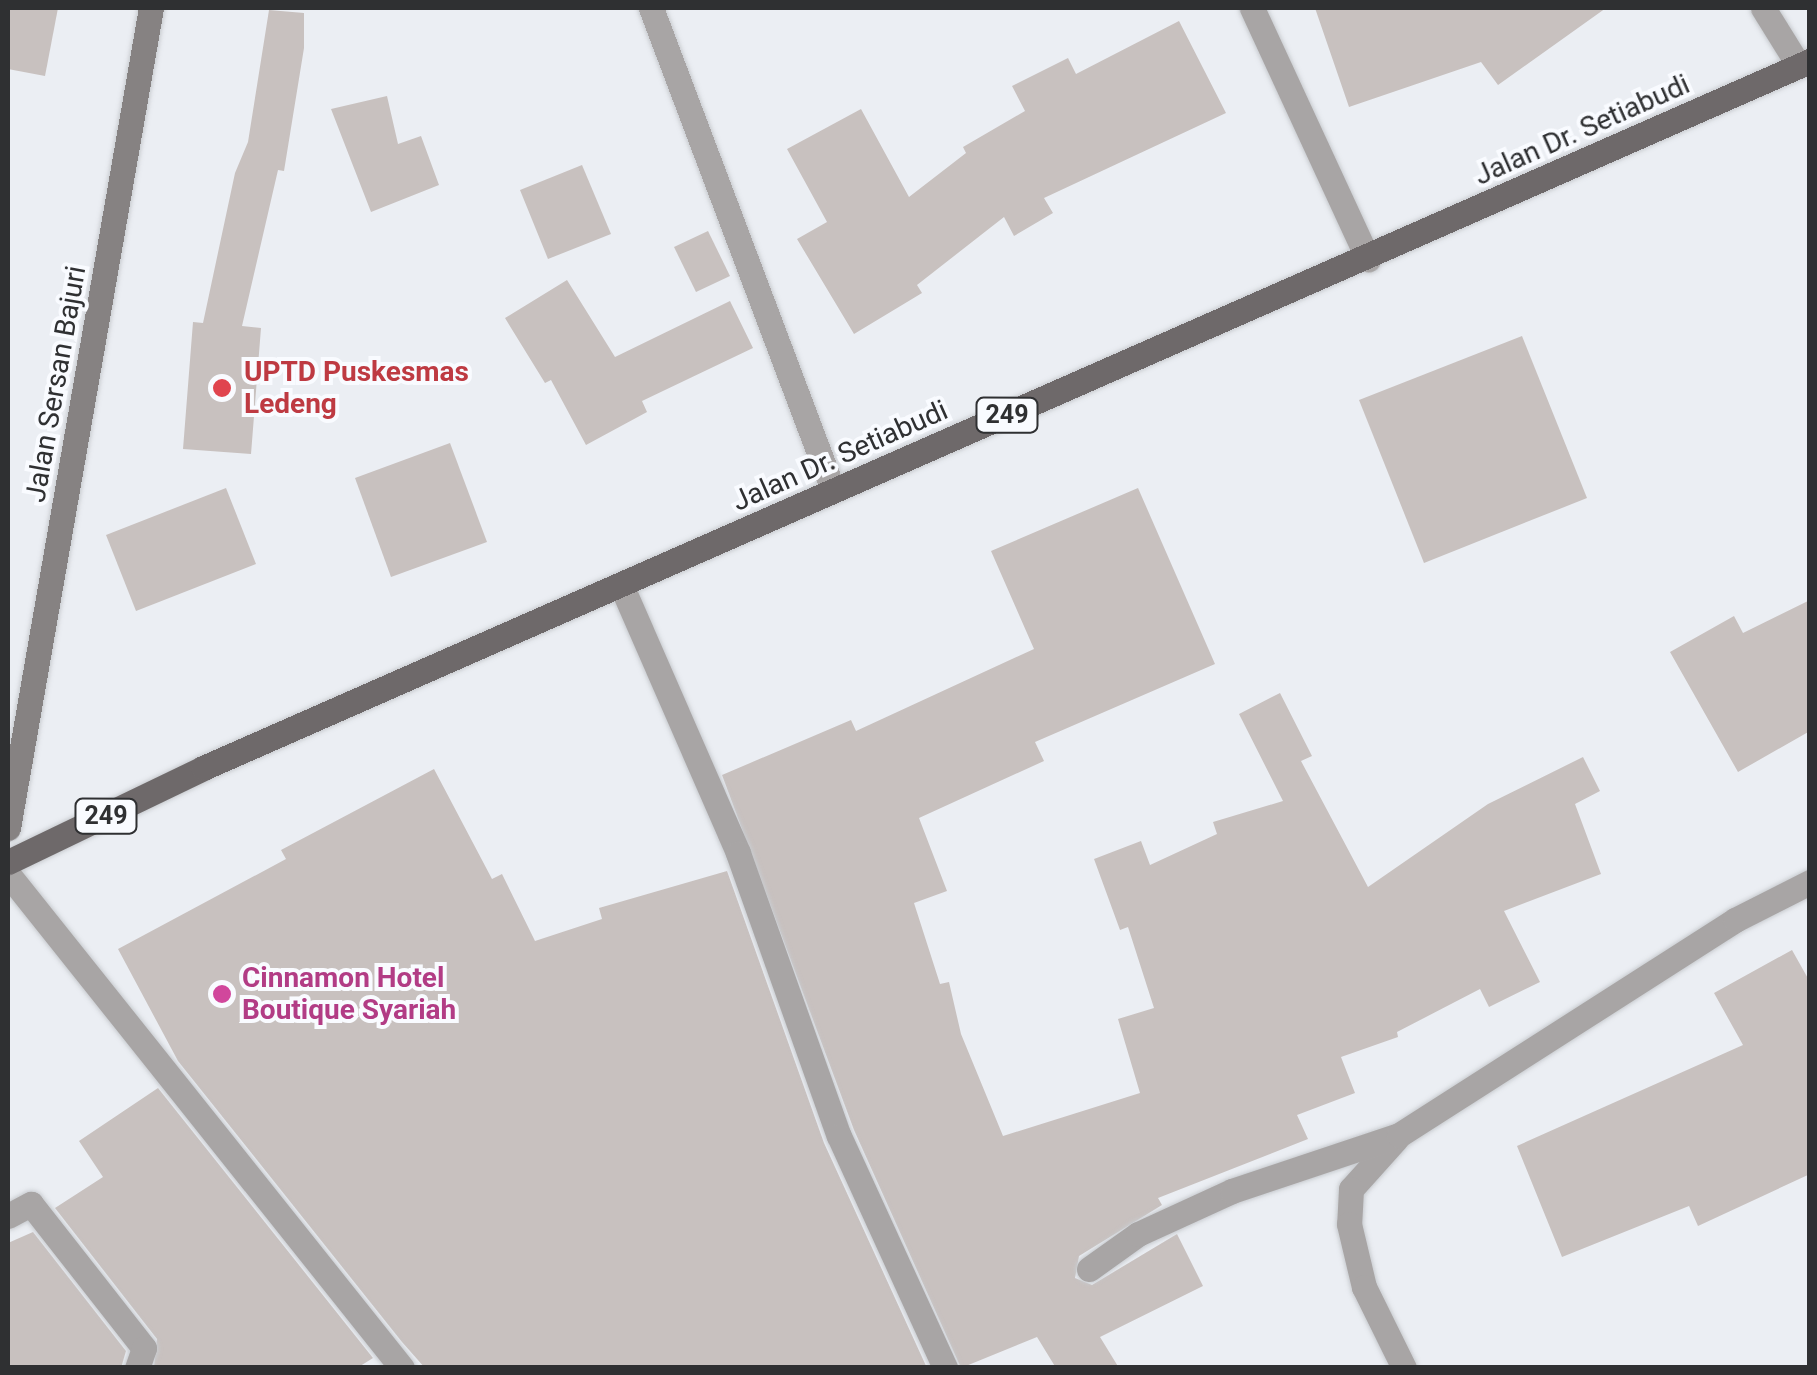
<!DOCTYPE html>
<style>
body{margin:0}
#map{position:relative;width:1817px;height:1375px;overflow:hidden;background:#ebeef3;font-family:Roboto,sans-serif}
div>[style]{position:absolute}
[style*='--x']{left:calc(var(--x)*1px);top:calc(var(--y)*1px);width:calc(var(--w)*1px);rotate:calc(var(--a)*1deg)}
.building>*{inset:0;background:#c8c1bf}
.roads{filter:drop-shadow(0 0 2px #c9ccd0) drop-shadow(0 0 2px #c9ccd0)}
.minor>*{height:25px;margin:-12.5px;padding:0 12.5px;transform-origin:12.5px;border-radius:12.5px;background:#a8a5a5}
.secondary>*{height:25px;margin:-12.5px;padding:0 12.5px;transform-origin:12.5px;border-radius:12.5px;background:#868282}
.primary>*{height:25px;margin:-12.5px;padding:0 12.5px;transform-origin:12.5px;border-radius:12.5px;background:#6e696a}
.dots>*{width:28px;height:28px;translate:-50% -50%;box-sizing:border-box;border:5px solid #f9fbff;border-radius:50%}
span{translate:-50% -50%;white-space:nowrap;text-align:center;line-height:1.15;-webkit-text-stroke:8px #f9fbff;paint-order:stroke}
.shield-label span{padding:2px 8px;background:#f9fbff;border:2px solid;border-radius:8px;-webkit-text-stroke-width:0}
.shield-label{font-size:25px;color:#2f3032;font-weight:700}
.street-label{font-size:28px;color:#2f3032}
.health-label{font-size:28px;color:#be3a42;font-weight:700}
.left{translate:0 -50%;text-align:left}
.hotel-label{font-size:28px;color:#b23c85;font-weight:700}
.frame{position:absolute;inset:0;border:10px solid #2f3032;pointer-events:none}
</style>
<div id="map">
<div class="building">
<div style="clip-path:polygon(8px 8px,58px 8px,45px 76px,8px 69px)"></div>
<div style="clip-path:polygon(1315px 8px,1606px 8px,1498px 85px,1481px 62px,1349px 107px)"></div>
<div style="clip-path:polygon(269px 10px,304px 13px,304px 48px,284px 171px,278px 170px,242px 326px,261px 328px,251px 454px,183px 449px,193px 322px,203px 323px,235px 173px,248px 142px)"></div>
<div style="clip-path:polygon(1179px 21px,1226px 113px,1044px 198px,1053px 213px,1014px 236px,1004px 217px,917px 285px,922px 293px,854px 334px,797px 239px,827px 222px,787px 149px,861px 109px,909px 197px,966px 153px,963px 147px,1025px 111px,1012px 86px,1068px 58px,1076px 74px)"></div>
<div style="clip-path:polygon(387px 96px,398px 144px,421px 136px,439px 185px,371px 212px,331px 109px)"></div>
<div style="clip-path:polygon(582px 165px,611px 234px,548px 259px,520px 190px)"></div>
<div style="clip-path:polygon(708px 231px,730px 276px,696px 292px,674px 247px)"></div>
<div style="clip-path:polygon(567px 280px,615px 357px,730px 301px,753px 348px,642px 401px,647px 412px,586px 445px,551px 380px,545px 383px,505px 318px)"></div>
<div style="clip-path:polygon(1522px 336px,1587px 498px,1424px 563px,1359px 400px)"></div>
<div style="clip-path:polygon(450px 443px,487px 542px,391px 577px,355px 478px)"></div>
<div style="clip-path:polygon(226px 488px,256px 564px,136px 611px,106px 535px)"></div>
<div style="clip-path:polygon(1138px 488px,1215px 664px,1035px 742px,1044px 761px,919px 818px,947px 891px,914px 903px,940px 984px,949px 982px,961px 1034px,1003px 1136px,1140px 1093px,1118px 1019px,1154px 1008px,1128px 927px,1120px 930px,1094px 859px,1141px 841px,1150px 865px,1217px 834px,1213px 822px,1283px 801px,1239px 714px,1280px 693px,1312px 756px,1301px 761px,1368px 887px,1488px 804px,1583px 757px,1600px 791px,1575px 804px,1601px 874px,1504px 911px,1540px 982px,1489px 1007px,1480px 989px,1397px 1032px,1398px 1037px,1341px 1057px,1355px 1093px,1297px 1115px,1308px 1139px,1158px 1198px,1162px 1205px,1079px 1256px,1075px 1278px,1092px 1285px,1177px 1234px,1203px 1286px,1100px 1337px,1119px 1368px,1056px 1368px,1037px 1337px,961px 1368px,854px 1130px,722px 775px,851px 720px,856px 731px,1034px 649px,991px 551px)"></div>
<div style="clip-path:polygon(1810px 600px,1810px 731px,1738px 772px,1670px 652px,1734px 616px,1743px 633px)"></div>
<div style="clip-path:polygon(434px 769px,492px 879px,502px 874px,535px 941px,602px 919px,599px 908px,727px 871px,824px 1143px,927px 1368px,425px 1368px,402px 1342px,178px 1061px,118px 949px,286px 859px,281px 850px)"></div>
<div style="clip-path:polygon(1792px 950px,1810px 982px,1810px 1174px,1698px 1226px,1689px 1206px,1562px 1257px,1517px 1146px,1743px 1045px,1714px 993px)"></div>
<div style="clip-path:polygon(158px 1088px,373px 1358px,357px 1368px,154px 1367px,157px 1339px,55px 1208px,103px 1177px,79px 1141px)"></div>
<div style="clip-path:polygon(33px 1232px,126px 1351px,121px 1368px,8px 1368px,8px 1243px)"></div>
</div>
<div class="roads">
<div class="minor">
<div style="--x:651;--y:8;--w:515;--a:69.31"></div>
<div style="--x:1252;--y:8;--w:277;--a:65.2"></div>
<div style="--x:1763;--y:8;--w:68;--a:58.2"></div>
<div style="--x:622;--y:587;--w:290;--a:66.4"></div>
<div style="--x:738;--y:853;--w:300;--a:70.4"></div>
<div style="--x:839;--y:1136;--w:255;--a:65.4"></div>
<div style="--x:8;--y:874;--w:632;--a:51.43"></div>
<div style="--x:1396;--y:1139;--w:67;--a:132"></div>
<div style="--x:1351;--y:1189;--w:35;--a:93"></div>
<div style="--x:1349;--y:1224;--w:65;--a:76.6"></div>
<div style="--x:1364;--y:1287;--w:90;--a:63.7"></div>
<div style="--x:8;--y:1216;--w:26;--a:-28"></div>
<div style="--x:31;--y:1204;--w:183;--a:51.9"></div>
<div style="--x:144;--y:1348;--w:21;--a:109"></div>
<div style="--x:1089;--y:1269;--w:60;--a:-35.5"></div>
<div style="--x:1138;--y:1234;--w:103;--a:-24.6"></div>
<div style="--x:1232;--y:1191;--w:176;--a:-18.5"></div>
<div style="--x:1399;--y:1135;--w:399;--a:-32.6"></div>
<div style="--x:1735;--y:920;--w:84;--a:-26.9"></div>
</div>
<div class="secondary">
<div style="--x:8;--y:828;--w:832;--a:-80.11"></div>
</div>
<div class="primary">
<div style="--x:8;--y:862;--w:216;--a:-25.7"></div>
<div style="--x:203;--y:768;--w:1756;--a:-23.75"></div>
</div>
</div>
<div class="dots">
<div style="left:222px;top:388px;background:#e0444e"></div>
<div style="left:222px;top:994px;background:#d1479c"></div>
</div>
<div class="shield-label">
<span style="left:1007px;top:415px">249</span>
<span style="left:106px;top:816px">249</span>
</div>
<div class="street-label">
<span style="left:1582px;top:130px;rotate:-24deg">Jalan Dr. Setiabudi</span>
<span style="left:56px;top:384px;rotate:-80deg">Jalan Sersan Bajuri</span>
<span style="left:840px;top:456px;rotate:-24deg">Jalan Dr. Setiabudi</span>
</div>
<div class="health-label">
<span class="left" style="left:244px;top:388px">UPTD Puskesmas<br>Ledeng</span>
</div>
<div class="hotel-label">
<span class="left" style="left:242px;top:994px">Cinnamon Hotel<br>Boutique Syariah</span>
</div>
<div class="frame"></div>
</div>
